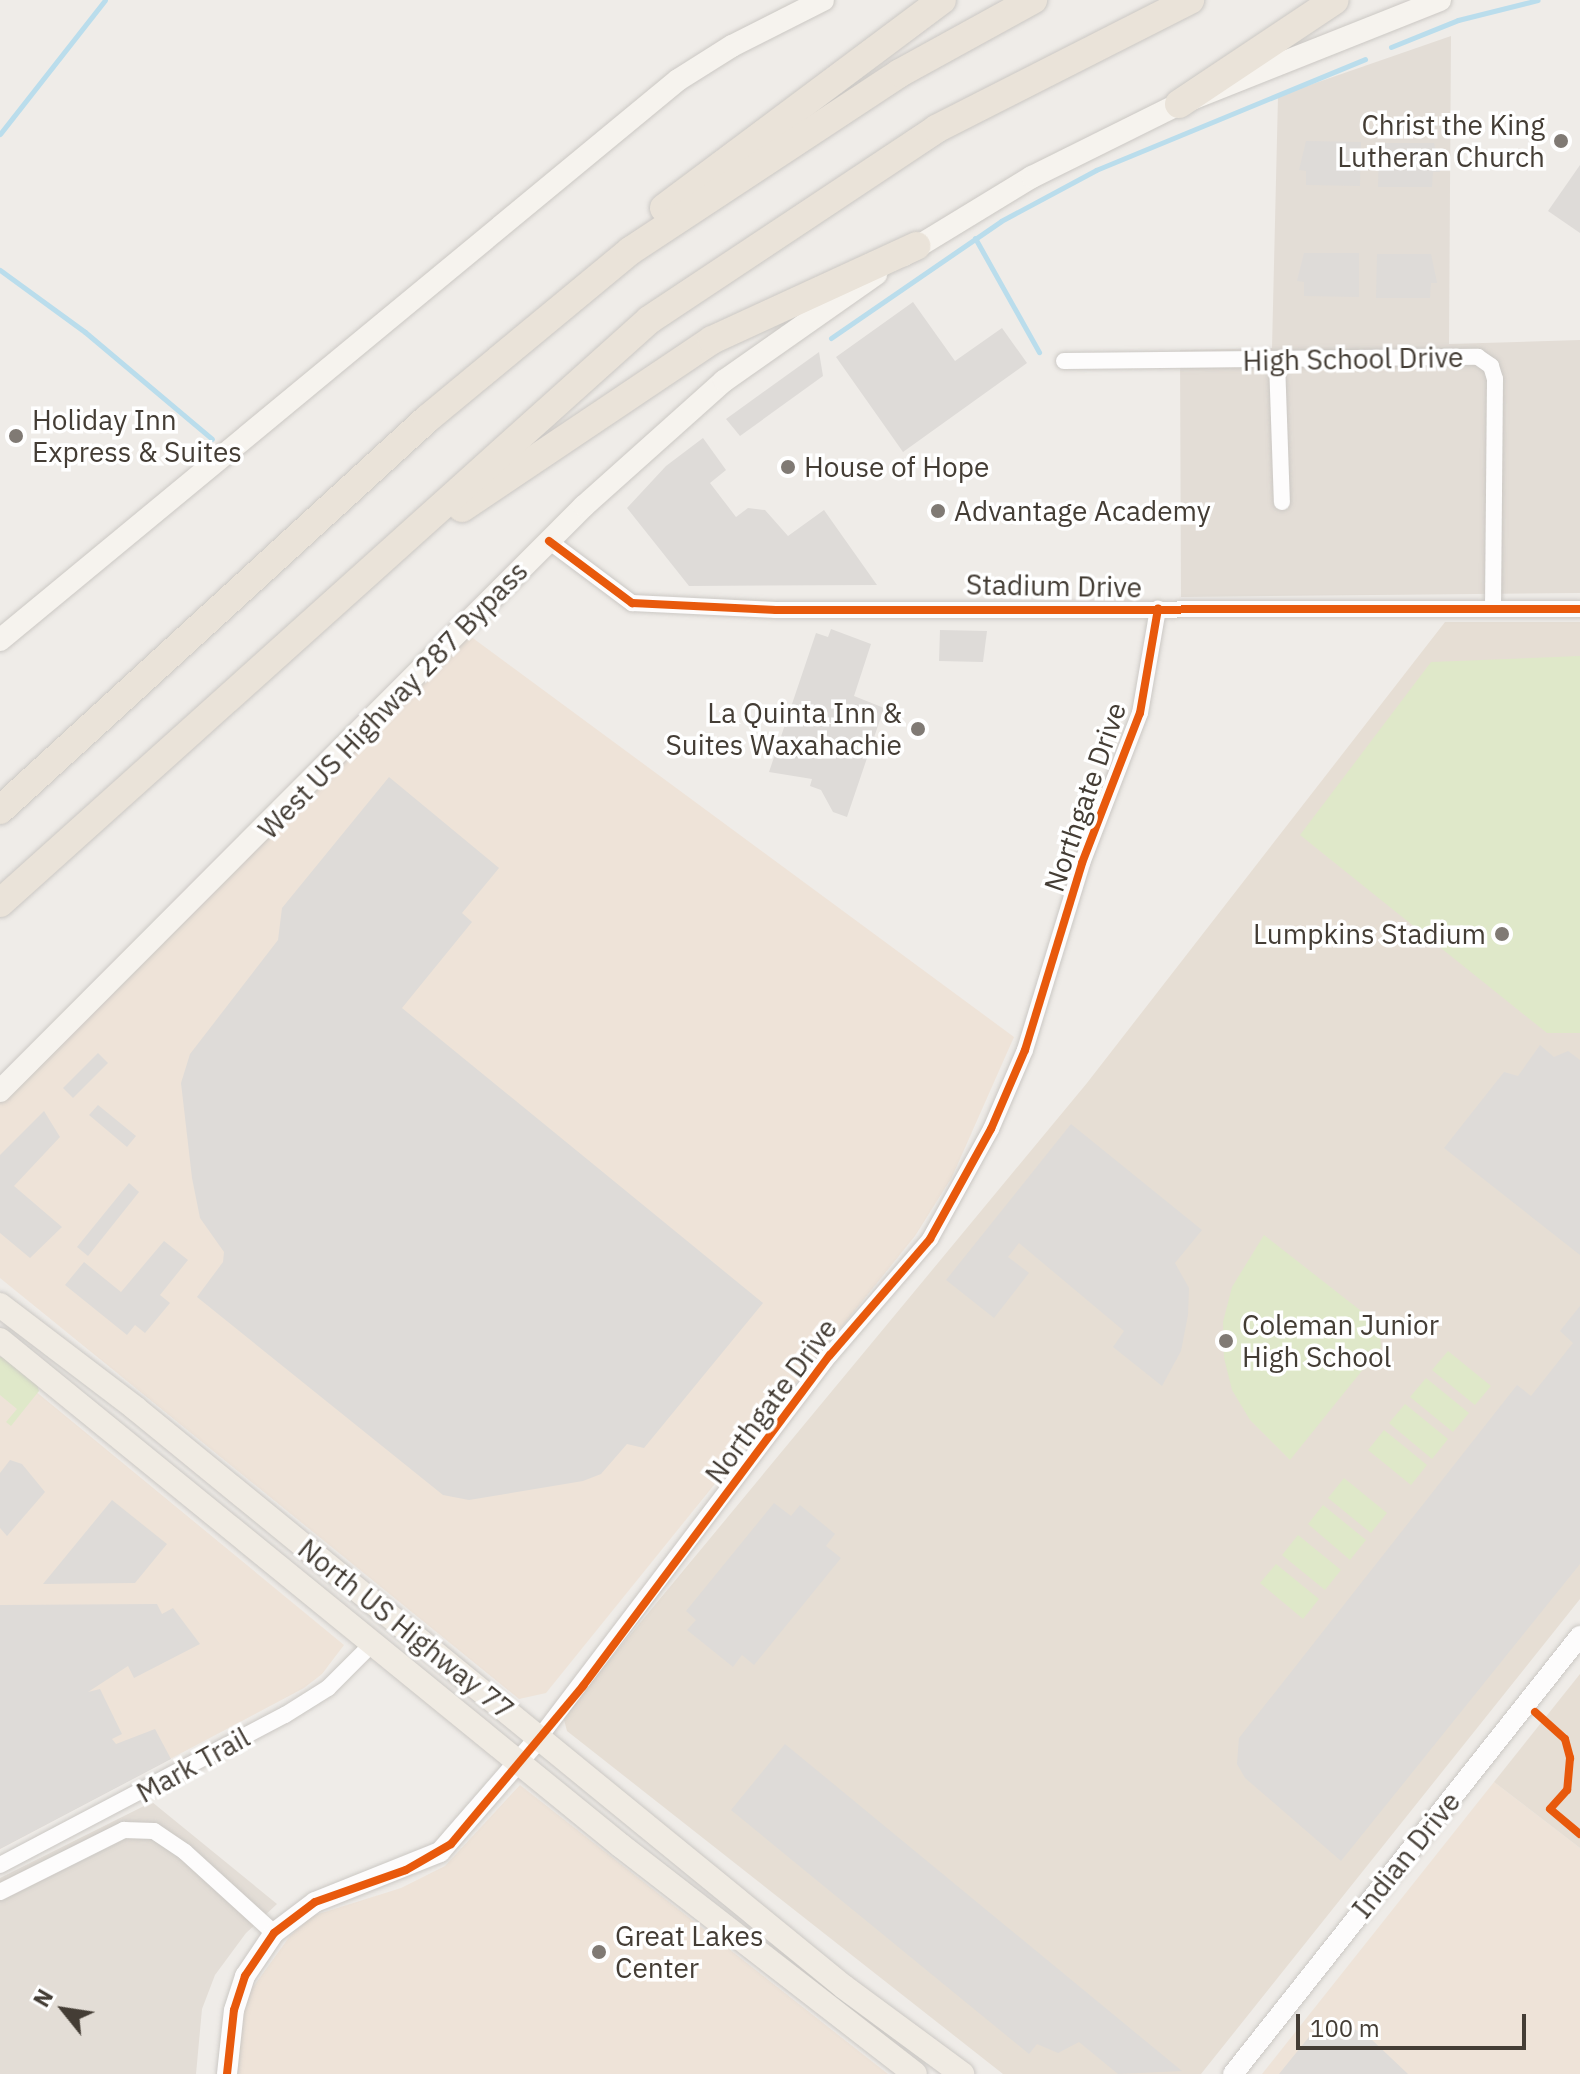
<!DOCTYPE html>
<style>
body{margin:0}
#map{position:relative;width:1580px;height:2074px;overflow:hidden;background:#efece8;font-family:"IBM Plex Sans",sans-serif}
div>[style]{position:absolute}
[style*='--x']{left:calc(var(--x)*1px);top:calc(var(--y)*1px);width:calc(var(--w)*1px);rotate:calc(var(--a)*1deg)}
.residential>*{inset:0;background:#e3ddd6}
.commercial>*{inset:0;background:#eee3d8}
.education>*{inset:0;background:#e6ded4}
.green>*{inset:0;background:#dfe8c9}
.parking>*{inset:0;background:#dedbd8}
.stream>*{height:5px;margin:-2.5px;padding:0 2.5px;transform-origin:2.5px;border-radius:2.5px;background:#baddec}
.roads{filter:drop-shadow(0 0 2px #cbc8c4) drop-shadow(0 0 2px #cbc8c4)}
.minor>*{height:16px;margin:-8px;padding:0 8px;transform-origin:8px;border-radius:8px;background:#fdfcfc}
.tertiary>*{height:20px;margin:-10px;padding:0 10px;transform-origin:10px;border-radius:10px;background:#fdfcfc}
.secondary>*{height:22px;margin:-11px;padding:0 11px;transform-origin:11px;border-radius:11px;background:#f6f3ee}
.primary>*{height:24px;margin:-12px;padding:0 12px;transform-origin:12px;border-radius:12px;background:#f0ebe3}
.motorway>*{height:28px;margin:-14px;padding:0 14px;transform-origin:14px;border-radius:14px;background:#eae3d9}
.cycleway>*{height:8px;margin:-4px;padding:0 4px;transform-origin:4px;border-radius:4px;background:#e8590c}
.dots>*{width:22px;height:22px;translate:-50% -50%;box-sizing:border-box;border:4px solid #fff;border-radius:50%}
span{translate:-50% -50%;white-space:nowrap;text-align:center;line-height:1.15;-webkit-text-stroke:7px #fff;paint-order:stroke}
.poi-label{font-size:28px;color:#443d35}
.right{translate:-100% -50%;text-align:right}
.left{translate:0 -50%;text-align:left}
.street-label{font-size:28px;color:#443d35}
.north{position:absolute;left:24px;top:1970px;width:80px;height:80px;-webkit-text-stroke:6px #fff;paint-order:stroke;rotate:300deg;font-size:22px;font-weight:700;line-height:32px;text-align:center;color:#443d35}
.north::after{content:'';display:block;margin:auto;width:28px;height:36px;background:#443d35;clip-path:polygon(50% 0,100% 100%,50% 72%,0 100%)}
.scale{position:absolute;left:1296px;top:2014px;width:230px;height:36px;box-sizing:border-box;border:4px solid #443d35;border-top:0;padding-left:10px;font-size:24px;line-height:28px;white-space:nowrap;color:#443d35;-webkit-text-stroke:6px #fff;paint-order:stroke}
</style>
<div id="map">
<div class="residential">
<div style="clip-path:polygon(1451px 36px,1449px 344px,1580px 340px,1580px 593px,1181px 597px,1180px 350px,1272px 348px,1278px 96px)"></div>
<div style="clip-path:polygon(152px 1802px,277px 1904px,246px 1933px,215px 1975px,202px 2009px,196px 2074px,0 2074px,0 1878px)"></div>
</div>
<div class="commercial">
<div style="clip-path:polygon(470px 636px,1014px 1037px,952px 1177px,915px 1236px,546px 1693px,519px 1699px,0 1278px,0 1094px)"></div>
<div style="clip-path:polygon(0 1362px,344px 1645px,322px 1674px,304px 1688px,0 1849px)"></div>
<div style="clip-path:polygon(1494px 1782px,1580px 1848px,1580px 2074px,1262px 2074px)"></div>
<div style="clip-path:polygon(520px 1785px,888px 2074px,234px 2074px,239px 2024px,251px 1990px,290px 1936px,312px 1916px,401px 1888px,445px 1866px)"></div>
</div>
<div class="education">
<div style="clip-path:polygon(1445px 622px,1580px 622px,1580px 1599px,1201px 2074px,1003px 2074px,567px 1731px,563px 1716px,1087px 1083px)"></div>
<div style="clip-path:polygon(1580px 1674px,1580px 1848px,1494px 1782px)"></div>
</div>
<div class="green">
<div style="clip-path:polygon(1580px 656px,1580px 1033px,1547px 1033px,1300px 835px,1431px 662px)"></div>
<div style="clip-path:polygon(1264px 1235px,1379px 1325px,1381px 1347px,1290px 1460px,1250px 1420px,1232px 1390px,1224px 1358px,1223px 1322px,1232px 1287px)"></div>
<div style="clip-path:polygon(1448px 1351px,1491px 1386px,1475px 1405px,1432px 1370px)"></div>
<div style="clip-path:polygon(11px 1356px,35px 1377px,39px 1391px,11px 1426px,6px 1422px,17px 1409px,0 1395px,0 1357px)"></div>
<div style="clip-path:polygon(1426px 1378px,1469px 1413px,1453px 1432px,1410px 1397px)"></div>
<div style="clip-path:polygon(1405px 1404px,1448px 1439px,1432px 1459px,1389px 1423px)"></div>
<div style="clip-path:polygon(1384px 1430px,1427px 1465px,1411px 1485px,1368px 1450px)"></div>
<div style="clip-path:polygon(1344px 1478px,1387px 1513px,1371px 1533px,1328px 1498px)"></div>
<div style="clip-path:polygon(1323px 1505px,1366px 1540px,1350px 1560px,1308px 1524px)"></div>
<div style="clip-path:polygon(1298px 1535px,1341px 1570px,1325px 1590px,1282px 1555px)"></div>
<div style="clip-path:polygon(1276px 1564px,1319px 1599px,1303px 1619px,1260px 1583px)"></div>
</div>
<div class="parking">
<div style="clip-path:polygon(1306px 141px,1361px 142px,1360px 186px,1306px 185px,1306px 171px,1299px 170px)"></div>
<div style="clip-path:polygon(1379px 143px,1434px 143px,1440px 172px,1433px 172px,1432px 187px,1378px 187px)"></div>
<div style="clip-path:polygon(1580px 165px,1580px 233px,1548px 211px)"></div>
<div style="clip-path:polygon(1304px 253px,1359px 253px,1359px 297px,1304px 296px,1304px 282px,1297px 281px)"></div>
<div style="clip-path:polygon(1377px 254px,1431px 254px,1437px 283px,1431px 283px,1430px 298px,1376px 298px)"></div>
<div style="clip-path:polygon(913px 302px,955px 361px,1002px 328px,1027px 363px,903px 452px,836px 357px)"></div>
<div style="clip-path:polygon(819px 352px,823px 376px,740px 436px,726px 419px)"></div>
<div style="clip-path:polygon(703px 438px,726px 470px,710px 483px,736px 517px,748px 508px,765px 510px,788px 536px,824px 510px,877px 585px,689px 586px,627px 508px,666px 466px)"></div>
<div style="clip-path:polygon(831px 629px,871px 644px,854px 696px,884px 708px,847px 817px,833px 812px,821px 790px,810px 786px,812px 779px,769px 772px,816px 633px,828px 637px)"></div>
<div style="clip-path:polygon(940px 630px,987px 631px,983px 662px,939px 661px)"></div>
<div style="clip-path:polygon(389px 777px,499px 868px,462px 913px,472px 922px,402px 1008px,763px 1303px,644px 1448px,627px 1444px,601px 1474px,583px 1481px,469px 1500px,443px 1495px,197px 1297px,223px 1262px,224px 1252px,200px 1218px,192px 1178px,181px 1083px,190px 1054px,278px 940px,282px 908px)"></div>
<div style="clip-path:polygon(1540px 1045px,1554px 1057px,1568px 1051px,1580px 1060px,1580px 1255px,1444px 1148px,1504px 1072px,1518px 1076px)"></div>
<div style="clip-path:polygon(98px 1053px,108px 1063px,73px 1098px,63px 1088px)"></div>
<div style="clip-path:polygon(98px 1105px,136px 1136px,127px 1147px,89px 1115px)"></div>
<div style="clip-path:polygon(44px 1111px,60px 1137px,14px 1186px,62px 1227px,30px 1258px,0 1233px,0 1155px)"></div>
<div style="clip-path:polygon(1071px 1124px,1202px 1230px,1175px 1263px,1189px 1288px,1188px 1315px,1181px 1351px,1162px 1386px,1113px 1347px,1124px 1331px,1019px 1243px,1008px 1257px,1029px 1273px,994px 1318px,946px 1280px)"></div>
<div style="clip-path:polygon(129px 1183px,139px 1192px,88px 1256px,77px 1247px)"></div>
<div style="clip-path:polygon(164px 1241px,188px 1260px,160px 1295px,170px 1303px,145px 1333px,135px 1325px,127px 1335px,65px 1285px,84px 1262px,121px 1292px)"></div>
<div style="clip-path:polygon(1580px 1306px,1580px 1564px,1341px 1861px,1245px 1778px,1237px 1764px,1239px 1738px,1517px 1385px,1531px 1396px,1573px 1343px,1560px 1331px)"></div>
<div style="clip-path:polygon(10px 1460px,22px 1464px,45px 1492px,7px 1536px,0 1528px,0 1473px)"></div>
<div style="clip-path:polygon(112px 1500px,167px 1544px,135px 1583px,43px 1584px)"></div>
<div style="clip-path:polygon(774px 1503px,791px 1516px,800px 1505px,835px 1534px,826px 1546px,841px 1558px,754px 1665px,742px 1655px,733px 1667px,687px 1630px,696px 1620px,686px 1611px)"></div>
<div style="clip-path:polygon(157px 1604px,162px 1614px,173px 1608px,200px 1644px,134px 1678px,128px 1666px,88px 1692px,100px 1689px,122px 1734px,112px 1739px,116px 1744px,155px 1729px,171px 1759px,0 1849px,0 1605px)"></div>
<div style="clip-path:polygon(785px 1744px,1182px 2071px,1118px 2074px,1079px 2042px,1058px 2053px,1037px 2044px,1029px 2054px,731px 1810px)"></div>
<div style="clip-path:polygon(1340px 2020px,1371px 2039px,1408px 2074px,1279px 2074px,1317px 2027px,1327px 2035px)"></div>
</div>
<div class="stream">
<div style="--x:1391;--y:47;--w:72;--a:-21.9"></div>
<div style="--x:1458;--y:20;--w:82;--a:-14"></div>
<div style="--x:0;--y:134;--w:170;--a:-51.9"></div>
<div style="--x:975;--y:238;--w:131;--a:60.7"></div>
<div style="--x:0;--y:270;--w:105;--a:36.1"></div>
<div style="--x:85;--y:332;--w:166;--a:40.1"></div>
<div style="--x:831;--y:338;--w:206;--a:-34.5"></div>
<div style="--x:1001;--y:221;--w:108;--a:-28.2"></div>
<div style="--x:1096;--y:170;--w:291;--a:-22.4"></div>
</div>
<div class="roads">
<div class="minor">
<div style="--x:1064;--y:361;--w:414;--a:-0.6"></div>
<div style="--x:1478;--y:357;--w:16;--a:35"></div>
<div style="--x:1491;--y:366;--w:14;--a:73"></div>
<div style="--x:1495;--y:379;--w:229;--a:90.5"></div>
<div style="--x:1277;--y:362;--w:140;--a:88"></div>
<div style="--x:549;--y:541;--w:104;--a:36.8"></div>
<div style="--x:632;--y:603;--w:144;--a:2.8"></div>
<div style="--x:776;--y:610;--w:804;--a:-0.07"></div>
<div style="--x:539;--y:1738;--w:481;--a:-52.8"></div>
<div style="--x:830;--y:1355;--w:153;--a:-49.2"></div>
<div style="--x:930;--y:1239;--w:126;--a:-61"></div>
<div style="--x:991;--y:1129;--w:86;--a:-66.7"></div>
<div style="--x:1025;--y:1050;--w:195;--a:-73"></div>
<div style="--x:1082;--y:863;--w:161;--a:-68.9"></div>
<div style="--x:1140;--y:713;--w:106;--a:-80.2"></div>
<div style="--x:0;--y:1865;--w:322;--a:-27.8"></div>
<div style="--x:285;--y:1715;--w:51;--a:-32.1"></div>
<div style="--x:328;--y:1688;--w:62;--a:-45"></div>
<div style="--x:0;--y:1892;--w:139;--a:-26.6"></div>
<div style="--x:124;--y:1830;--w:30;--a:2"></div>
<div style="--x:154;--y:1831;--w:37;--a:34"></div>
<div style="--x:185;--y:1852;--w:120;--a:42.3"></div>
</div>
<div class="tertiary">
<div style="--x:227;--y:2074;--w:64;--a:-83.8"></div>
<div style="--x:234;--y:2010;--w:36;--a:-72"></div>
<div style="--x:245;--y:1976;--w:52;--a:-56"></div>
<div style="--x:274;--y:1933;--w:51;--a:-37.1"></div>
<div style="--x:315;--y:1902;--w:135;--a:-21.8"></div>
<div style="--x:440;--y:1852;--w:151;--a:-49"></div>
<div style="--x:1233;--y:2074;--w:559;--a:-51.61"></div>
</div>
<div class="secondary">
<div style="--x:904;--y:255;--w:150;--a:-31.4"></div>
<div style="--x:1032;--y:177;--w:164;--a:-26.4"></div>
<div style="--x:1179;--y:104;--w:281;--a:-21.7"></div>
<div style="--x:0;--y:640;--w:879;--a:-39.56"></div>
<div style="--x:678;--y:80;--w:64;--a:-32.2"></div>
<div style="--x:732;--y:46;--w:102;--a:-26.8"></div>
<div style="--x:0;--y:1091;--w:827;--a:-45.05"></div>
<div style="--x:584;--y:506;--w:188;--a:-41.8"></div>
<div style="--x:724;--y:381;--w:186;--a:-35.1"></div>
</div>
<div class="primary">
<div style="--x:0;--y:1305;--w:170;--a:37.3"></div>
<div style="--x:135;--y:1408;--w:915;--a:39.24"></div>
<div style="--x:844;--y:1987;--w:147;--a:36.4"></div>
<div style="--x:0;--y:1340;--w:800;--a:39.16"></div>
<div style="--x:620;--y:1845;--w:373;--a:37.8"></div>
</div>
<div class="motorway">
<div style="--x:1179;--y:104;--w:187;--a:-33.7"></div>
<div style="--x:664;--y:208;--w:347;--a:-36.8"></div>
<div style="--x:462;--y:508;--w:301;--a:-33.9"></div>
<div style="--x:712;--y:340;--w:225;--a:-24.7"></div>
<div style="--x:0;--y:810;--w:579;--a:-42.48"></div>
<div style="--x:427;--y:419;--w:264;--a:-39.6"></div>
<div style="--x:630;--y:251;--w:323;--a:-33.4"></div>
<div style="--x:900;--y:73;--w:152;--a:-28.8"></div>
<div style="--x:0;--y:903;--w:872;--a:-41.93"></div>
<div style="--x:649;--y:320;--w:345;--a:-33.6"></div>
<div style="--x:936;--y:129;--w:285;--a:-26.9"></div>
</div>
</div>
<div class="cycleway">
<div style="--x:549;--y:541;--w:104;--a:36.8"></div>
<div style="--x:632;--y:603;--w:144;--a:2.8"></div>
<div style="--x:776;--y:610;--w:804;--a:-0.07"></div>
<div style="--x:1535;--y:1712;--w:40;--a:42"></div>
<div style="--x:1565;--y:1739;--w:20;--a:75"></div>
<div style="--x:1570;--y:1758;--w:32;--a:95"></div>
<div style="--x:1567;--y:1790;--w:25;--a:132"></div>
<div style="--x:1550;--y:1809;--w:39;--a:40"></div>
<div style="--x:227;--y:2074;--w:64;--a:-83.8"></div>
<div style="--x:234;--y:2010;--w:36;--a:-72"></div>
<div style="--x:245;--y:1976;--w:52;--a:-56"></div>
<div style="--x:274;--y:1933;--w:51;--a:-37.1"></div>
<div style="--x:315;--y:1902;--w:96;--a:-19.4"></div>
<div style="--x:406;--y:1870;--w:52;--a:-30"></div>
<div style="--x:451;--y:1844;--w:206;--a:-50.1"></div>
<div style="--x:583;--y:1686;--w:413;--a:-53.3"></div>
<div style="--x:830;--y:1355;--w:153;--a:-49.2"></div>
<div style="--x:930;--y:1239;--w:126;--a:-61"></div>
<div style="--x:991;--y:1129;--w:86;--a:-66.7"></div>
<div style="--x:1025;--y:1050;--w:195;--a:-73"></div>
<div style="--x:1082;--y:863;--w:161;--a:-68.9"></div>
<div style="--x:1140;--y:713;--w:106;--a:-80.2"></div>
</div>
<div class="dots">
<div style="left:1561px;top:141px;background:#807a74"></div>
<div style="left:16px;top:436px;background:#807a74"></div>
<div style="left:788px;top:467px;background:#807a74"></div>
<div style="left:938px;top:511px;background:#807a74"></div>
<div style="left:918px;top:729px;background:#807a74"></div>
<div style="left:1502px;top:934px;background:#807a74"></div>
<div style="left:1226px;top:1341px;background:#807a74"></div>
<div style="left:599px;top:1952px;background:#807a74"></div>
</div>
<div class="poi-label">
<span class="right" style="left:1545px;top:141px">Christ the King<br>Lutheran Church</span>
<span class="left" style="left:32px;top:436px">Holiday Inn<br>Express &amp; Suites</span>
<span class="left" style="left:804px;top:467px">House of Hope</span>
<span class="left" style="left:954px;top:511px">Advantage Academy</span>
<span class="right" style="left:902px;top:729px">La Quinta Inn &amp;<br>Suites Waxahachie</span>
<span class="right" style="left:1486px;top:934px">Lumpkins Stadium</span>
<span class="left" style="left:1242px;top:1341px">Coleman Junior<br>High School</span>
<span class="left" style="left:615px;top:1952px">Great Lakes<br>Center</span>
</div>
<div class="street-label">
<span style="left:1353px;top:359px;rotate:-1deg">High School Drive</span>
<span style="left:1054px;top:586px;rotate:1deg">Stadium Drive</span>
<span style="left:393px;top:700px;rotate:-46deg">West US Highway 287 Bypass</span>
<span style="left:1085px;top:797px;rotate:-71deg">Northgate Drive</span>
<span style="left:771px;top:1401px;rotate:-53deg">Northgate Drive</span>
<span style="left:406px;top:1629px;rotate:39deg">North US Highway 77</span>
<span style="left:193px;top:1765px;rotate:-29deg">Mark Trail</span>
<span style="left:1406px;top:1855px;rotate:-51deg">Indian Drive</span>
</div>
<div class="north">N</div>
<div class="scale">100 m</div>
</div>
